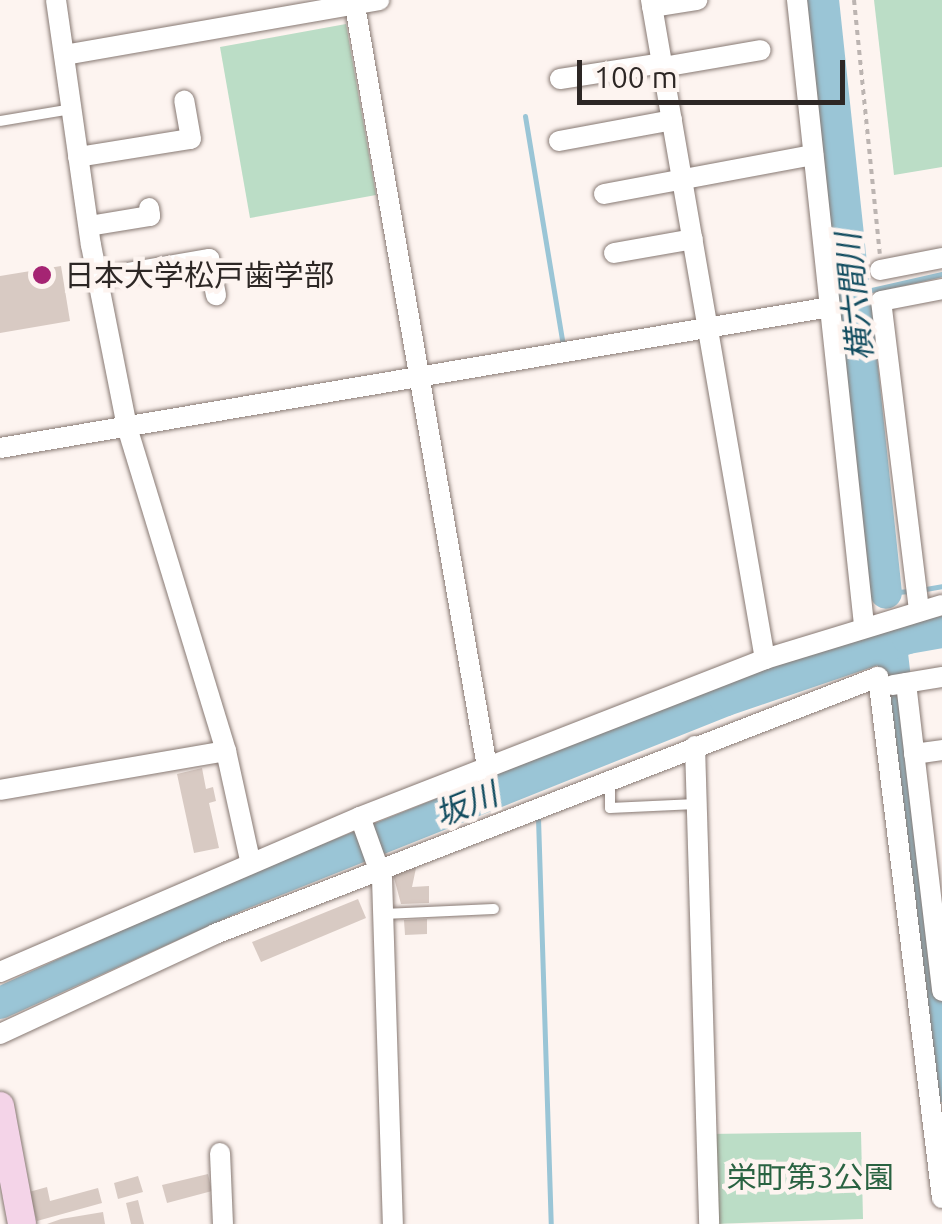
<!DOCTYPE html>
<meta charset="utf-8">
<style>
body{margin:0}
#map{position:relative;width:942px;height:1224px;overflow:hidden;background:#fdf4f0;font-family:Ubuntu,"Noto Sans JP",sans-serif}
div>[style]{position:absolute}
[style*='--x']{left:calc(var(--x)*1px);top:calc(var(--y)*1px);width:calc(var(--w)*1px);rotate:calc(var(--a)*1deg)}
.green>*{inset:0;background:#bbddc6}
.stream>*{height:5px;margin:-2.5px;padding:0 2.5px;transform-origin:2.5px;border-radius:2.5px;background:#9ac5d6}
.river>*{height:32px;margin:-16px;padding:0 16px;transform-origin:16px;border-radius:16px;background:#9ac5d6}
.building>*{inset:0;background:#d8cac3}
.path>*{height:4px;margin-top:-2px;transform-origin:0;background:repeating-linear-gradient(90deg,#bcb4b1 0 5px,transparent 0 10px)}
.roads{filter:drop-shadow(0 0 2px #877973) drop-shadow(0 0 2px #877973)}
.lane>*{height:10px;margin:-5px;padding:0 5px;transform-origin:5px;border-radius:5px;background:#fff}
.street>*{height:20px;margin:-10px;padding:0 10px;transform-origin:10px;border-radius:10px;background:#fff}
.secondary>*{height:28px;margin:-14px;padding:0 14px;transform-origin:14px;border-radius:14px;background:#f4d4e8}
.dots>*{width:28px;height:28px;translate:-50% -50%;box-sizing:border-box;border:5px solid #fdf4f0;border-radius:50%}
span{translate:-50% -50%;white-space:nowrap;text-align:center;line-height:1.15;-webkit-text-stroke:9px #fdf4f0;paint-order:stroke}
.poi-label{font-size:30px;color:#2d2725}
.left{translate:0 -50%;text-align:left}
.park-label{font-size:30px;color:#2a6342}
.water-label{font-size:32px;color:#134d60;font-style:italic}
.scale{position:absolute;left:577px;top:60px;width:268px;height:45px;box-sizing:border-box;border:5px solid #2d2725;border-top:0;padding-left:12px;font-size:30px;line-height:35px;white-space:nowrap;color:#2d2725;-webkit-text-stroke:8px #fdf4f0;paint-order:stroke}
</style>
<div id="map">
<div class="green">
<div style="clip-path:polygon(874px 0,942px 0,942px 167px,894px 175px)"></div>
<div style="clip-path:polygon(346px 24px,376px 195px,250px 218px,220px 47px)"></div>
<div style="clip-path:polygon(861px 1132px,863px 1219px,713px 1224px,707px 1134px)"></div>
</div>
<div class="stream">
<div style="--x:525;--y:116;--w:232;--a:80.6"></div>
<div style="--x:854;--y:294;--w:90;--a:-12.8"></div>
<div style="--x:920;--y:590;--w:22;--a:-10"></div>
<div style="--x:886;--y:593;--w:23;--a:-5"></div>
<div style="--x:538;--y:818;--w:406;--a:88.2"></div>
</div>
<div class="river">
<div style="--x:823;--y:0;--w:596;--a:83.94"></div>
<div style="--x:891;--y:645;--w:444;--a:83.4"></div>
<div style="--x:0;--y:1003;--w:254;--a:-24.4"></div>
<div style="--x:231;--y:898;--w:533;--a:-21.8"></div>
<div style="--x:726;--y:700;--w:192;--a:-18.8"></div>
<div style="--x:908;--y:638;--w:35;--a:-10"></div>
</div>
<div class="building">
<div style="clip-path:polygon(61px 266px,70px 321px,0 333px,0 276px)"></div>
<div style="clip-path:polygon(202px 768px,206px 789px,213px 787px,216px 801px,209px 803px,219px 848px,194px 853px,177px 774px)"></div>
<div style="clip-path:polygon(407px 867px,416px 868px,412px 887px,429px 886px,429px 903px,401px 904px,393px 874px)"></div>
<div style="clip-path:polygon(358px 899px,366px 918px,261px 962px,252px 942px)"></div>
<div style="clip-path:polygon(427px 919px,427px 934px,405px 935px,404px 920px)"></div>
<div style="clip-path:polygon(208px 1174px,212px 1191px,167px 1203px,162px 1185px)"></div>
<div style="clip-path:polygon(138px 1176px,143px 1192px,118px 1199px,114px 1183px)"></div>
<div style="clip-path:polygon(47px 1187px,50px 1201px,98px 1188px,102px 1203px,37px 1221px,29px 1192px)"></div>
<div style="clip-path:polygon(138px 1200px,144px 1224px,131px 1224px,126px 1203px)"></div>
<div style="clip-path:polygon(103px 1212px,105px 1224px,47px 1224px,61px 1219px)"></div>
</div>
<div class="path">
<div style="--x:854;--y:0;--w:255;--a:84.2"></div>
</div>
<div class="roads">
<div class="lane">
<div style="--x:0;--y:121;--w:73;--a:-9.5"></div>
<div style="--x:610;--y:787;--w:21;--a:90"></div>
<div style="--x:610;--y:808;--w:86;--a:-2.7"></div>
<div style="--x:383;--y:914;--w:111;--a:-2.6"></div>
</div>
<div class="street">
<div style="--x:56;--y:0;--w:247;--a:81.9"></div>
<div style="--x:91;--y:245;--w:186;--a:78.8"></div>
<div style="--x:127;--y:427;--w:339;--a:73"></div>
<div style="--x:226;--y:751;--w:112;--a:77.6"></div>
<div style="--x:354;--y:0;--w:778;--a:80.16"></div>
<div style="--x:651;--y:0;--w:669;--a:80.19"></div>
<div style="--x:797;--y:0;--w:629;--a:83.88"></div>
<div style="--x:652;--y:7;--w:46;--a:-8.8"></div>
<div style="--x:65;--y:55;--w:319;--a:-9.9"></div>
<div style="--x:663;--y:67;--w:99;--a:-9.8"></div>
<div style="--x:560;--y:79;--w:103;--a:-8.9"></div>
<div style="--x:559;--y:141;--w:115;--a:-10.5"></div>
<div style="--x:78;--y:157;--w:114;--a:-9.1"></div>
<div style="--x:191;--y:139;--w:39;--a:-100"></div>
<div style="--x:604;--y:194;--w:213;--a:-10.6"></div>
<div style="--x:89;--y:226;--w:62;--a:-9.3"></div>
<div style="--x:150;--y:216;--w:8;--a:-97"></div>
<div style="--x:614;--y:253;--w:80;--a:-10"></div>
<div style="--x:880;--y:270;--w:63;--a:-11"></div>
<div style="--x:98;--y:278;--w:113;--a:-9.7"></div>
<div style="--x:209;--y:259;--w:37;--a:79"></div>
<div style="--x:0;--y:448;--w:842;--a:-9.64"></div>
<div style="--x:919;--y:610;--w:311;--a:-97"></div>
<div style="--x:881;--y:301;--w:62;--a:-11.1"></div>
<div style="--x:906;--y:683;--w:310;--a:83.3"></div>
<div style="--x:893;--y:685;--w:50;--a:-9.3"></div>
<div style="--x:695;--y:746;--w:478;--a:88.3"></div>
<div style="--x:914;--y:754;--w:28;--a:-8"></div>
<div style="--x:0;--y:790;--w:229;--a:-9.8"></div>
<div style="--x:360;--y:817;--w:65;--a:70.2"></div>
<div style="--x:382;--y:878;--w:346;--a:88.2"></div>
<div style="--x:0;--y:972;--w:392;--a:-23.3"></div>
<div style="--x:360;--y:817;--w:435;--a:-21.3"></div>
<div style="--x:765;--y:659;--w:185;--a:-17"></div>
<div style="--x:0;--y:1034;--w:237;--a:-24.9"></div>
<div style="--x:215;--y:934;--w:711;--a:-21.19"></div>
<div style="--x:878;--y:677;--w:525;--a:83"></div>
<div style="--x:220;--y:1153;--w:71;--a:87.6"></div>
</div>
<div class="secondary">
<div style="--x:0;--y:1106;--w:120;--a:79.4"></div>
</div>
</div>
<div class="dots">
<div style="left:42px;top:275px;background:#a52473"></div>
</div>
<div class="poi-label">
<span class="left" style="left:64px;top:275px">日本大学松戸歯学部</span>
</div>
<div class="park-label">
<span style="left:810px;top:1177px">栄町第3公園</span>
</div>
<div class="water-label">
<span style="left:854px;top:297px;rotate:-96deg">横六間川</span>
<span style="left:466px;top:804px;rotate:-22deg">坂川</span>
</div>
<div class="scale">100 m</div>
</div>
